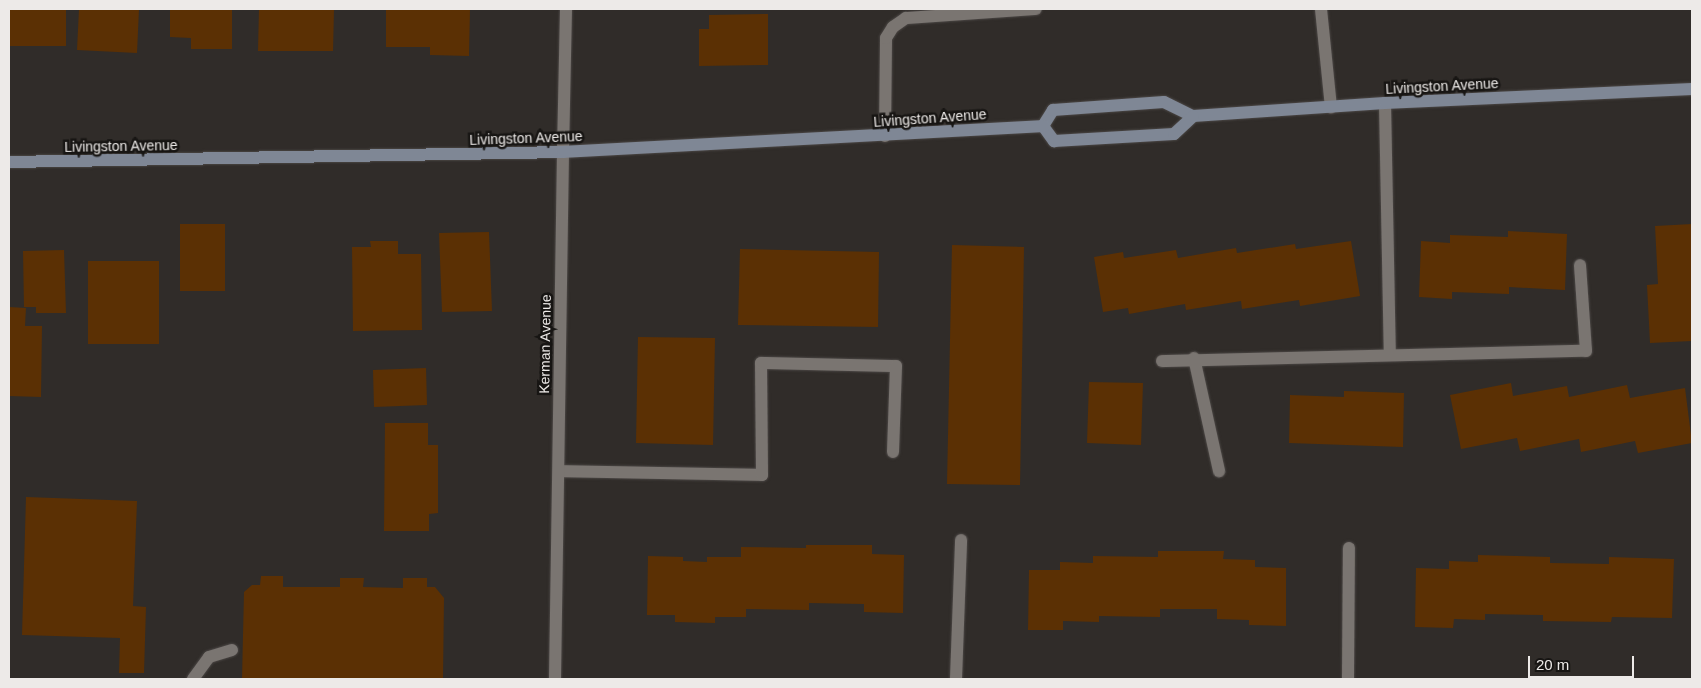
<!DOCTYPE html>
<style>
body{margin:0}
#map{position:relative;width:1701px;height:688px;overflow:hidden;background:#302c29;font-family:Arial,sans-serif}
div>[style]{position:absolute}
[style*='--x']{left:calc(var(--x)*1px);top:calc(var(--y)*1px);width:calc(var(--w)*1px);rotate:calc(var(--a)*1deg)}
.building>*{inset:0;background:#5b3004}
.roads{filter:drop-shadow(0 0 1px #4b4745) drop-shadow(0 0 1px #4b4745)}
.service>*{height:12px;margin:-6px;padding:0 6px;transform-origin:6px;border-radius:6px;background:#7a7571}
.minor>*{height:12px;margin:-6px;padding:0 6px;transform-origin:6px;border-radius:6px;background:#7a7571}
.tertiary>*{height:12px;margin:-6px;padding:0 6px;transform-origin:6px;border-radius:6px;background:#7a7571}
.secondary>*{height:12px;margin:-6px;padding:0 6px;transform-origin:6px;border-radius:6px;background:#7f8795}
span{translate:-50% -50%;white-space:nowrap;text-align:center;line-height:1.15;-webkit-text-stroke:5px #171513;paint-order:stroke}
.street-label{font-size:14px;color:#edeae8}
.frame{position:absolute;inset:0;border:10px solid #edeae8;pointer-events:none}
.scale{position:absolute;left:1528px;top:656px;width:106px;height:22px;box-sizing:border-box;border:2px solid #edeae8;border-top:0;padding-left:6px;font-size:15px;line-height:18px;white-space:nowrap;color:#edeae8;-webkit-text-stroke:4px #171513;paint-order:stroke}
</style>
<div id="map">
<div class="building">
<div style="clip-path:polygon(9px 9px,66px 9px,66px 46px,9px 46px)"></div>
<div style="clip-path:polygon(79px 9px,139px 9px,137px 53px,77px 50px)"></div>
<div style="clip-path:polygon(170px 9px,232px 9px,232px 49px,191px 49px,191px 38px,170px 37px)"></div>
<div style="clip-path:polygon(259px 9px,334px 9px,333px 51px,258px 51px)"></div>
<div style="clip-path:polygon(386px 9px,470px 9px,469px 56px,430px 55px,430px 47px,386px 47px)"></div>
<div style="clip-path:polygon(768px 14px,768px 65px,699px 66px,699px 29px,709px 29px,709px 15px)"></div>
<div style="clip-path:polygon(180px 224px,225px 224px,225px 291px,180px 291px)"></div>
<div style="clip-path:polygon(1692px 224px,1692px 341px,1650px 343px,1647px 285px,1658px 284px,1655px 226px)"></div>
<div style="clip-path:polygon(1508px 231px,1567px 234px,1565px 290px,1509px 287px,1509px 294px,1452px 292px,1452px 299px,1419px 297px,1421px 241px,1450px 243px,1450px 235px,1508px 237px)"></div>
<div style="clip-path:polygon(489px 232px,492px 311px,442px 312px,439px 233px)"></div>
<div style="clip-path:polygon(370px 241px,398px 241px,398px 254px,421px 254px,422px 330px,353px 331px,352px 247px,371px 247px)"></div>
<div style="clip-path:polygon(1351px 241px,1360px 296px,1300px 306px,1299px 300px,1242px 309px,1241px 301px,1186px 310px,1185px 304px,1129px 314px,1128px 308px,1103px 312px,1094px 257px,1123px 252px,1124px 258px,1176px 250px,1178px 258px,1236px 248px,1237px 253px,1295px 244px,1296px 249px)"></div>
<div style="clip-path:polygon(952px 245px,1024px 247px,1020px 485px,947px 484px)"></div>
<div style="clip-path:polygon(740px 249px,879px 252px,878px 327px,738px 325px)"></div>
<div style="clip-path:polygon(64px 250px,66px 313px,36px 313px,36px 307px,24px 307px,23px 251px)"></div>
<div style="clip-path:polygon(88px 261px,159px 261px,159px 344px,88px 344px)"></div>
<div style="clip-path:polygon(9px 307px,26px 308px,25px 326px,42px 326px,41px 397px,9px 396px)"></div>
<div style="clip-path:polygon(638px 337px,715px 338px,713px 445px,636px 443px)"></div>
<div style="clip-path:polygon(426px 368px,427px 405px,374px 407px,373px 370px)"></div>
<div style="clip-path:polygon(1089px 382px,1143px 383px,1141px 445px,1087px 443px)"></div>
<div style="clip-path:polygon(1511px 383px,1513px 396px,1567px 386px,1569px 397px,1627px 385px,1630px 398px,1685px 388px,1692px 443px,1638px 453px,1635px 441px,1581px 452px,1579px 439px,1520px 451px,1517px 438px,1461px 449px,1450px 395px)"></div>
<div style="clip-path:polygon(1344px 391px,1404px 393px,1403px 447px,1289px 443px,1290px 395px,1344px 397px)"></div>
<div style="clip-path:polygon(385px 423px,428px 423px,428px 445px,438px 445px,438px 513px,429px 514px,429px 531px,384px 531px)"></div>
<div style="clip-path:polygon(26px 497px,137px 501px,133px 606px,146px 607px,144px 673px,119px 673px,120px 638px,22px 635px)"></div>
<div style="clip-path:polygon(806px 545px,872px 545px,872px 554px,904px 555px,903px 613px,864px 612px,864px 604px,809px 603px,809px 610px,746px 609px,746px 617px,715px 617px,715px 623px,675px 622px,675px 615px,647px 615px,648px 556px,683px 557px,683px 561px,707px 562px,707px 557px,741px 557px,741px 547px,806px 548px)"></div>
<div style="clip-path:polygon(1158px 551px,1224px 551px,1223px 559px,1255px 560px,1255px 567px,1286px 568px,1286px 626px,1249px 625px,1249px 620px,1217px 619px,1217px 609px,1160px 609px,1160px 617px,1099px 616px,1099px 622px,1063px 621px,1063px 630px,1028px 630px,1029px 570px,1060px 570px,1060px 562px,1093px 563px,1093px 556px,1158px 557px)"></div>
<div style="clip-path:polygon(1478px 555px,1550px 557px,1550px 563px,1609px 564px,1609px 557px,1674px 559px,1672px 618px,1612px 617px,1611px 622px,1543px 621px,1543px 615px,1485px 614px,1485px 620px,1454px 619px,1453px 628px,1415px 627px,1416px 568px,1449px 569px,1449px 561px,1478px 562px)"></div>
<div style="clip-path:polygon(261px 576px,283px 576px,283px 587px,340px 587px,340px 578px,364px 578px,363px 587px,403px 588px,403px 578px,427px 578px,427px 587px,435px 587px,444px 598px,443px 679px,242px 679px,244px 592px,252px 585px,260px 585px)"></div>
</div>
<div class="roads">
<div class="service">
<div style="--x:1321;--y:9;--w:99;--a:84.2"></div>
<div style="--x:1385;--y:103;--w:251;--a:88.9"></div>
<div style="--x:885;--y:136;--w:98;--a:-89.4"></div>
<div style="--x:886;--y:38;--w:13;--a:-58"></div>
<div style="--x:893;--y:27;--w:16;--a:-35"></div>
<div style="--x:906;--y:18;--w:130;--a:-4"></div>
<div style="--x:1194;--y:358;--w:116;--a:77.5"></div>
<div style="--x:1162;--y:361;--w:424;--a:-1.4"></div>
<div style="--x:1586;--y:351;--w:86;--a:-94"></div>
<div style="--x:559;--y:471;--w:203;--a:1.1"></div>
<div style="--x:762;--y:475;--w:112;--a:-90.5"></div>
<div style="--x:761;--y:363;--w:135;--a:1.3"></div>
<div style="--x:896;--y:366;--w:86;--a:92"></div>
<div style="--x:193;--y:679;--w:27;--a:-54"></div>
<div style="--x:209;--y:657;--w:24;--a:-17"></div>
<div style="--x:956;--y:679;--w:139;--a:-87.9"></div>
<div style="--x:1348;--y:679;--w:131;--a:-89.6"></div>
</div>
<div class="minor">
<div style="--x:563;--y:152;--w:143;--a:-88.8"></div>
</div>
<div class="tertiary">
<div style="--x:555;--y:679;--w:527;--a:-89.13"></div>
</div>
<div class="secondary">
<div style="--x:1043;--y:126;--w:19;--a:-58"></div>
<div style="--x:1053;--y:110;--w:111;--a:-4.1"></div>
<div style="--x:1164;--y:102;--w:32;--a:26"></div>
<div style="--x:1193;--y:116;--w:192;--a:-3.9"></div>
<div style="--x:1385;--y:103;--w:307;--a:-2.6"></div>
<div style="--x:1043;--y:126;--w:19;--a:54"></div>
<div style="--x:1054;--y:141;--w:120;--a:-3.3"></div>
<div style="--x:1174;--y:134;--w:26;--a:-43"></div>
<div style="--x:9;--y:162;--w:554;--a:-1.03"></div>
<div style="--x:563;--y:152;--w:481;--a:-3.1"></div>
</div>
</div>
<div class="street-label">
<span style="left:1442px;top:86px;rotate:-3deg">Livingston Avenue</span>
<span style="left:930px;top:118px;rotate:-4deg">Livingston Avenue</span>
<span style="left:526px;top:138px;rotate:-2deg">Livingston Avenue</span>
<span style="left:121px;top:146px;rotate:-1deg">Livingston Avenue</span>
<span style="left:545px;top:344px;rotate:-89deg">Kerman Avenue</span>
</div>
<div class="frame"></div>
<div class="scale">20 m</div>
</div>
